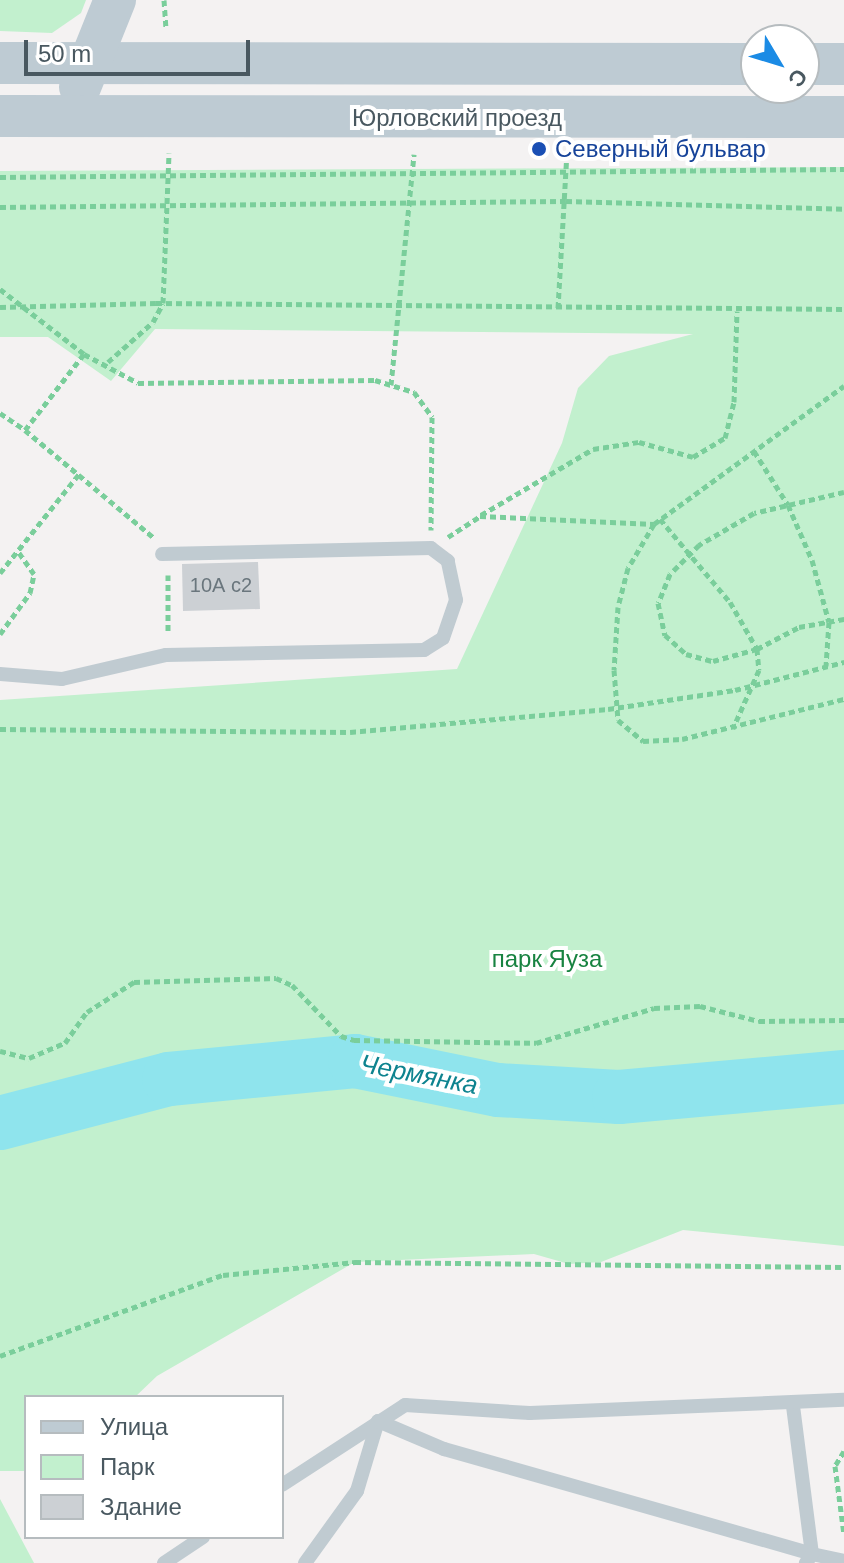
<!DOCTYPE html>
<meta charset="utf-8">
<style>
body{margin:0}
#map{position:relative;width:844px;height:1563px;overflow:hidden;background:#f4f2f2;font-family:Arial,sans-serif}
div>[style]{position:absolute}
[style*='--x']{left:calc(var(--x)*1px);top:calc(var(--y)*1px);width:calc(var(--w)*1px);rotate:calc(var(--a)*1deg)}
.green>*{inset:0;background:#c2f0ce}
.river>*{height:54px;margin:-27px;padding:0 27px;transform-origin:27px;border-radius:27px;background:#8fe4ed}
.building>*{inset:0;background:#ccd0d4}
.path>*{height:5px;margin-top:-2.5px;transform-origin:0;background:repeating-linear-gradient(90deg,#7ace9b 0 6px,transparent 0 10px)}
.service>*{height:14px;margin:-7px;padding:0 7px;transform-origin:7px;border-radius:7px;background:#c0cbd1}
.secondary>*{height:42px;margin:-21px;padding:0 21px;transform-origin:21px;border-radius:21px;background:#becbd3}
.dots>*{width:22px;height:22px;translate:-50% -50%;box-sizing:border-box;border:4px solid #fff;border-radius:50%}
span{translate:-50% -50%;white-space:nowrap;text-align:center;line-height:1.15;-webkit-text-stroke:8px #fff;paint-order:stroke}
.number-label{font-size:20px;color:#6a767d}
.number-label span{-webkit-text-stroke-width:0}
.street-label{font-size:24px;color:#495860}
.transit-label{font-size:24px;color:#164399}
.left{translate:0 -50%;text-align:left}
.park-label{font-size:24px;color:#188341}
.water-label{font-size:26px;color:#0e838f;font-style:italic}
.legend{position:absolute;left:24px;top:1395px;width:260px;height:144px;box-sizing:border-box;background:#fff;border:2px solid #b6bcbf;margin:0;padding:10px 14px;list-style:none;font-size:24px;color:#495860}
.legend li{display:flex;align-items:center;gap:16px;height:40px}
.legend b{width:40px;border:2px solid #b6bcbf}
.north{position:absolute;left:740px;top:24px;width:80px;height:80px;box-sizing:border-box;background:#fff;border:2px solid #b6bcbf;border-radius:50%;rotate:128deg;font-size:22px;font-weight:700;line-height:32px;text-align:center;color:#495860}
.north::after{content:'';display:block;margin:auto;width:28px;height:36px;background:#1b8be5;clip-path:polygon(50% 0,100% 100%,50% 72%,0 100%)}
.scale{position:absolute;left:24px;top:40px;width:226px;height:36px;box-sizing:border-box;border:4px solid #495860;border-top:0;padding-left:10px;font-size:24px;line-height:28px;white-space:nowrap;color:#495860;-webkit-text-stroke:6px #fff;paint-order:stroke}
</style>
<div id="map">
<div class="green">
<div style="clip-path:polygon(0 0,86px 0,81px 13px,52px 33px,0 31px)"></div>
<div style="clip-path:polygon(844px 167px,844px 1246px,683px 1230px,601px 1262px,569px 1264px,534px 1254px,355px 1262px,157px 1376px,135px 1397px,26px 1397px,26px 1471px,0 1471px,0 700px,457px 669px,562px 443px,578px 388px,609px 356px,693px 334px,155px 329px,111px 381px,48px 337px,0 337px,0 171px)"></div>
<div style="clip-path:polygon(0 1499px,34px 1563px,0 1563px)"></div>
</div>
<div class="river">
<div style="--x:0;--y:1123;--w:175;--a:-14.6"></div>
<div style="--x:169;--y:1079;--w:187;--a:-5.5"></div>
<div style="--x:355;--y:1061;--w:146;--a:11.5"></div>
<div style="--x:498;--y:1090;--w:121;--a:3.3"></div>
<div style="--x:619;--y:1097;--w:226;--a:-5.1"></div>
</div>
<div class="building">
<div style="clip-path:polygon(258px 562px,260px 609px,183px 611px,182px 564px)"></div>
</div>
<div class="path">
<div style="--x:164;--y:0;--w:28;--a:86"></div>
<div style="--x:0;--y:177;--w:844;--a:-0.54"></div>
<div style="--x:0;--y:207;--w:566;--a:-0.61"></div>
<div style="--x:566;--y:201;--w:278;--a:1.6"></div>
<div style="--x:0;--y:289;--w:106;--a:37.7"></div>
<div style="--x:84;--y:354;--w:61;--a:28.2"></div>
<div style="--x:138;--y:383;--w:237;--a:-0.7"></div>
<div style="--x:375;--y:380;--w:41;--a:17.1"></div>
<div style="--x:414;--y:392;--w:31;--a:54"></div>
<div style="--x:432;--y:417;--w:113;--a:90.5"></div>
<div style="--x:0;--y:307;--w:156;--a:-1.5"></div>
<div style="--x:156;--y:303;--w:688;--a:0.5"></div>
<div style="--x:558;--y:308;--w:154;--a:-86.7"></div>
<div style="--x:108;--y:362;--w:60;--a:-41.6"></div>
<div style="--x:153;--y:322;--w:21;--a:-62"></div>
<div style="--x:163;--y:303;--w:150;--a:-87.7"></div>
<div style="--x:391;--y:385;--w:232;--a:-84.3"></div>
<div style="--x:0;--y:413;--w:30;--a:34"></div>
<div style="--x:25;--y:430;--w:96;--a:-52.2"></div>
<div style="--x:25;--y:430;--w:167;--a:39.9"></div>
<div style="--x:754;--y:451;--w:64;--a:57.8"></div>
<div style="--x:788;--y:505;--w:60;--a:66.4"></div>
<div style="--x:812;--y:560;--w:64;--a:74.7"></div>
<div style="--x:829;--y:622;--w:44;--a:93.9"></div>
<div style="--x:844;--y:492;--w:92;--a:166.9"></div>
<div style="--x:754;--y:513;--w:64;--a:149.8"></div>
<div style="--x:699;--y:545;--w:41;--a:135"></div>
<div style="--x:670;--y:574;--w:31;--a:112"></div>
<div style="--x:658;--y:603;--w:33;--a:78"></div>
<div style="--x:665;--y:635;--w:28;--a:42"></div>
<div style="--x:686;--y:654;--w:28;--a:15"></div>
<div style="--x:713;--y:661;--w:46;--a:-15.3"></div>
<div style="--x:757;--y:649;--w:47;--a:-27.6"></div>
<div style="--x:799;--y:627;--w:46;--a:-10.1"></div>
<div style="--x:481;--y:515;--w:130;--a:-30.5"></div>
<div style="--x:593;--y:449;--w:47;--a:-8.7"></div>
<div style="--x:639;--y:442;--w:56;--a:15.5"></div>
<div style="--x:693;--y:457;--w:37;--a:-31"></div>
<div style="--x:725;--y:438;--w:37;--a:-76"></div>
<div style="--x:734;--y:402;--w:91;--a:-88.1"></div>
<div style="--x:660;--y:519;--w:109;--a:49.9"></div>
<div style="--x:730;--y:602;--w:54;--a:60.1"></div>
<div style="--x:757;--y:649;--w:21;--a:85"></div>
<div style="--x:759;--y:670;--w:64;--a:114.1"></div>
<div style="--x:654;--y:524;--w:51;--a:120.6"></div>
<div style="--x:628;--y:568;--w:40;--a:104.4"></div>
<div style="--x:618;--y:607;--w:63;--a:93.6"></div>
<div style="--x:614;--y:670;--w:50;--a:85.4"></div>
<div style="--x:618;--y:720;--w:33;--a:40"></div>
<div style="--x:643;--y:741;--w:39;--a:-3"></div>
<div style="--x:682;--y:739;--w:167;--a:-13.9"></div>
<div style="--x:448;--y:537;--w:38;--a:-33"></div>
<div style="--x:480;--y:516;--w:174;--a:2.6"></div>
<div style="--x:654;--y:524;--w:235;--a:-36"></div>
<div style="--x:0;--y:573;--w:127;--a:-51.4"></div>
<div style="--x:168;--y:575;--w:58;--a:90"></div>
<div style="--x:0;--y:634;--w:51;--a:-53.8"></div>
<div style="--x:30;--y:593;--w:19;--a:-78"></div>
<div style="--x:34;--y:574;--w:28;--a:-125"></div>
<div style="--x:0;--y:729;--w:350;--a:0.5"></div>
<div style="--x:350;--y:732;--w:259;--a:-5.1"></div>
<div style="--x:608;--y:709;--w:128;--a:-8.5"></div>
<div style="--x:735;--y:690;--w:113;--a:-14.4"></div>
<div style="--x:0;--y:1051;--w:30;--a:14"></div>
<div style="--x:29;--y:1058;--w:39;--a:-23"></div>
<div style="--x:65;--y:1043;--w:38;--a:-55"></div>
<div style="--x:87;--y:1012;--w:56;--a:-32.6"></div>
<div style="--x:134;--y:982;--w:142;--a:-1.6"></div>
<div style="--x:276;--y:978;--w:17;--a:24"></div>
<div style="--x:292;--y:985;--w:71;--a:46.1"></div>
<div style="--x:341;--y:1036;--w:14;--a:17"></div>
<div style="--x:354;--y:1040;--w:182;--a:0.9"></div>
<div style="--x:536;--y:1043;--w:123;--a:-16.5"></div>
<div style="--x:654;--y:1008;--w:46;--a:-2.5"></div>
<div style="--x:700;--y:1006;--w:61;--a:14.3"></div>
<div style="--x:759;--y:1021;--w:85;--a:-0.7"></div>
<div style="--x:0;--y:1356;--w:237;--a:-20"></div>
<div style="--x:223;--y:1275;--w:133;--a:-5.6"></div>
<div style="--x:355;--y:1262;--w:489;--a:0.6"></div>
<div style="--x:844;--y:1451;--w:17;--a:121"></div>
<div style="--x:835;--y:1466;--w:69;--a:82.5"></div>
</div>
<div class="service">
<div style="--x:0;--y:674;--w:62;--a:4.6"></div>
<div style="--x:62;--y:679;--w:107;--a:-13"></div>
<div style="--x:166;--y:655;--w:258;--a:-1.1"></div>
<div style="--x:424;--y:650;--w:22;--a:-32"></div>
<div style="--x:443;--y:638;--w:40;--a:-71.1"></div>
<div style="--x:456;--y:600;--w:40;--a:-102"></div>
<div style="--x:448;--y:561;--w:21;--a:-143"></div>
<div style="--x:431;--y:548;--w:269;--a:178.7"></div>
<div style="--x:793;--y:1406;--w:149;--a:82.7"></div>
<div style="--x:812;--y:1554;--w:33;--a:12"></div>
<div style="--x:282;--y:1485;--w:147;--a:-33"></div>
<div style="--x:405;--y:1405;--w:125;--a:3.7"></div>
<div style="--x:530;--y:1413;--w:314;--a:-2.4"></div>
<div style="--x:164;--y:1563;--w:47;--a:-33.7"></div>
<div style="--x:305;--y:1563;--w:89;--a:-54.2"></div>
<div style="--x:357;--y:1491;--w:73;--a:-73.3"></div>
<div style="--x:378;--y:1421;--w:72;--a:23"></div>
<div style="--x:444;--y:1449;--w:383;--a:15.9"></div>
<div style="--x:812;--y:1554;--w:11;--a:124"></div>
</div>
<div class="secondary">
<div style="--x:0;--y:63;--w:756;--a:0.08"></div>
<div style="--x:804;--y:64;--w:40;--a:0"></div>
<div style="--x:80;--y:87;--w:94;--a:-68.1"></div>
<div style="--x:0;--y:116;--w:844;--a:0.07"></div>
</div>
<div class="dots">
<div style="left:539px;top:149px;background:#1a4fb4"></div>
</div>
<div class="number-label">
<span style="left:221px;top:585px">10А c2</span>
</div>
<div class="street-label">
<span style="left:457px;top:118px">Юрловский проезд</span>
</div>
<div class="transit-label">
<span class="left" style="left:555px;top:149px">Северный бульвар</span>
</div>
<div class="park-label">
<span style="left:547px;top:959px">парк Яуза</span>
</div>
<div class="water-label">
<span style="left:419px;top:1075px;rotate:11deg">Чермянка</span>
</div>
<ul class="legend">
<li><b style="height:10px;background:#becbd3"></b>Улица</li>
<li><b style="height:22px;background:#c2f0ce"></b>Парк</li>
<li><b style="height:22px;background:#ccd0d4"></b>Здание</li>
</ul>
<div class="north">С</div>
<div class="scale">50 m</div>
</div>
